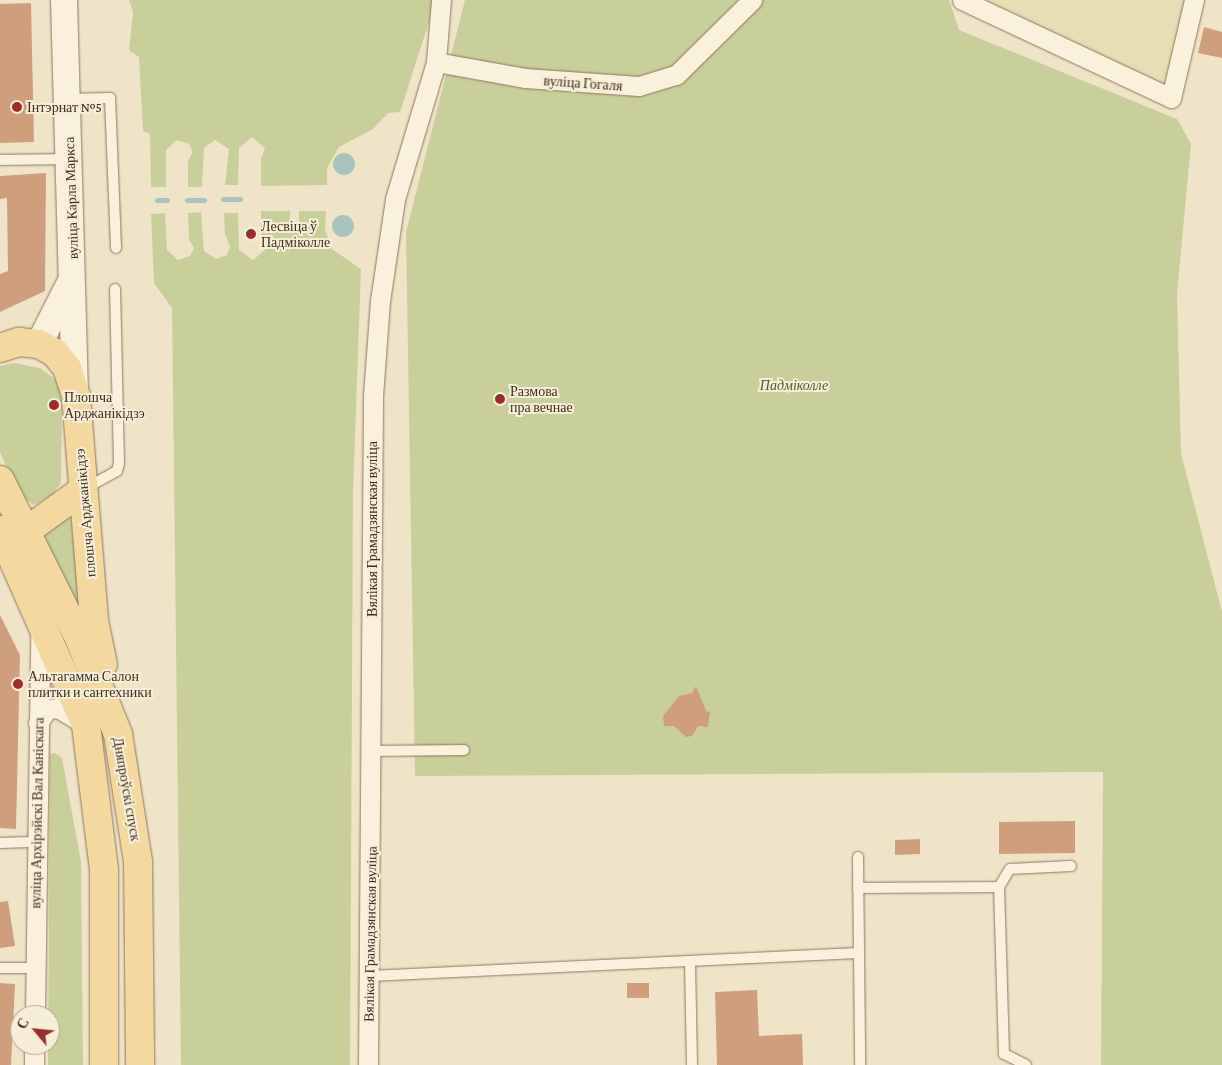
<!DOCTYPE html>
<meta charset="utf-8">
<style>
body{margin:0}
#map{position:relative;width:1222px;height:1065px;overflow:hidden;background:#f0e4c8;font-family:"Crimson Pro",serif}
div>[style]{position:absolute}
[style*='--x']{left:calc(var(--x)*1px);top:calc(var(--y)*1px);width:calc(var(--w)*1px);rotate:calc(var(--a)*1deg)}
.farmland>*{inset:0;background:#e6deb5}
.green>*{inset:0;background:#c9cf9b}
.water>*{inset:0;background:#a9c4bc}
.round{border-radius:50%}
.stream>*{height:5px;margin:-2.5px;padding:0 2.5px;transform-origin:2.5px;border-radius:2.5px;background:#a9c4bc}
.building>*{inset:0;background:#cf9f7d}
.roads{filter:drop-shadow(0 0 1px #8d765c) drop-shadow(0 0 1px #8d765c)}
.service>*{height:10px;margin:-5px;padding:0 5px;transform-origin:5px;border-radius:5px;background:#faf1dc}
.minor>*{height:19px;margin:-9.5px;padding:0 9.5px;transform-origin:9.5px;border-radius:9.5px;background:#faf1dc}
.secondary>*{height:26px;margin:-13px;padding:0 13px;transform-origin:13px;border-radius:13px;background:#faf1dc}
.primary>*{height:28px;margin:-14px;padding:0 14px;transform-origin:14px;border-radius:14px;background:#f3d9a0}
.dots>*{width:14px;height:14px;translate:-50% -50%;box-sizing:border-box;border:2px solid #f7eed8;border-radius:50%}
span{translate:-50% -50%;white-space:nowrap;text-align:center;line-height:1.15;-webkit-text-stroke:4px #f7eed8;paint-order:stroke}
.street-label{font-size:14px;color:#3d2e20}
.poi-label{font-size:14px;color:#3d2e20}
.left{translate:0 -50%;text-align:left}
.park-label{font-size:14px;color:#4d5a26;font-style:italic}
.north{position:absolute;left:10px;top:1005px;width:50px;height:50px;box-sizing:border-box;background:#f7eed8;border:1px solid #ada18e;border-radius:50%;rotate:298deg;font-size:14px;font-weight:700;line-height:20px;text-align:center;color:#3d2e20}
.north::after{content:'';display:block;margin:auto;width:18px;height:22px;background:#9e2a2b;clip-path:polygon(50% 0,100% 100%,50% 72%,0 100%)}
</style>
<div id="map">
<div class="farmland">
<div style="clip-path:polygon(973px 0,1187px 0,1169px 86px,1138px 75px)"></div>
</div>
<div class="green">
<div style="clip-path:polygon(129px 0,436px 0,400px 112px,388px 113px,373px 129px,339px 147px,327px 168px,327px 185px,261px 186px,261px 159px,265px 148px,252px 137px,239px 148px,238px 185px,225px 185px,229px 149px,215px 140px,204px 148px,202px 187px,188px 187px,188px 161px,193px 152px,189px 144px,177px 140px,166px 150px,166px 187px,151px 187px,150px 134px,143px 131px,139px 57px,129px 50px,133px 12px)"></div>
<div style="clip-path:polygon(465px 0,949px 0,959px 30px,1177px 119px,1191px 144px,1177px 294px,1181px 453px,1222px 612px,1222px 1065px,1101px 1065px,1103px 772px,415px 776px,406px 232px)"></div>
<div style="clip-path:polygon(261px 211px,290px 211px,290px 221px,299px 226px,299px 211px,326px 211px,325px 230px,332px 249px,361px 269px,353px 493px,350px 1065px,181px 1065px,172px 308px,154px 283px,151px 214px,165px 213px,167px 250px,178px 260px,190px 256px,194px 248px,189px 239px,188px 213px,201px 212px,204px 251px,216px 259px,227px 255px,230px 246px,225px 235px,224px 213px,238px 213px,239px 250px,253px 260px,266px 249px,261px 238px)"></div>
<div style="clip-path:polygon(14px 363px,40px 368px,56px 380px,62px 399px,61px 483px,52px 495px,34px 505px,18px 494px,0 452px,0 366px)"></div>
<div style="clip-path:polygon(67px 517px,71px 520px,81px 611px,78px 613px,43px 532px)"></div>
<div style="clip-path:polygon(55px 753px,62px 758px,81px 862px,83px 1065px,48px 1065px,50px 754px)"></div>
</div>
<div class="water">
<div class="round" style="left:333px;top:153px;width:22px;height:22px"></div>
<div class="round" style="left:332px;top:215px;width:22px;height:22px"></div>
</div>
<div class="stream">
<div style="--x:223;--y:199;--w:17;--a:0"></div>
<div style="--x:157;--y:200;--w:10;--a:0"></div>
<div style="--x:187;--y:200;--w:17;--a:0"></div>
</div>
<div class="building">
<div style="clip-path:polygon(31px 3px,34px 142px,0 143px,0 4px)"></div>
<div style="clip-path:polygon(1204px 27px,1222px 32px,1222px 58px,1198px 53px)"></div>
<div style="clip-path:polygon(46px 173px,45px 291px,0 312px,0 274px,8px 271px,7px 198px,0 199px,0 176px)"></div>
<div style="clip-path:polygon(0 615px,20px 655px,16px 829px,0 828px)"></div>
<div style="clip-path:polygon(696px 686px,706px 711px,710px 712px,708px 727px,698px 726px,692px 736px,686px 737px,674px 726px,664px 726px,663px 716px,679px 696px,692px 693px)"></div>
<div style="clip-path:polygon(1075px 821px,1075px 853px,999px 854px,999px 822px)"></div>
<div style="clip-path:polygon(920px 839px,920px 854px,895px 855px,895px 840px)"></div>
<div style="clip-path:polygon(8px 901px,15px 946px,0 948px,0 902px)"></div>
<div style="clip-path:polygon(0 983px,15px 984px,11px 1065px,0 1065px)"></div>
<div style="clip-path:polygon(627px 983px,649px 983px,649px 998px,627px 998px)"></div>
<div style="clip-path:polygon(757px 990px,759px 1036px,802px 1034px,803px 1065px,717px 1065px,715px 992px)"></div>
</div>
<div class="roads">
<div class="service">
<div style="--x:68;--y:99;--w:42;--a:-1.4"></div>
<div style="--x:110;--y:98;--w:150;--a:87.7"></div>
<div style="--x:0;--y:160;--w:68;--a:-0.8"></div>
<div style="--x:86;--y:488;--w:35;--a:-29"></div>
<div style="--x:117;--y:471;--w:8;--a:-76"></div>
<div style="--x:119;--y:463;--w:174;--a:-91.3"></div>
<div style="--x:372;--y:751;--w:92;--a:-0.6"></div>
<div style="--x:0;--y:843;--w:37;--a:-2"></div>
<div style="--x:858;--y:857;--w:208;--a:89.4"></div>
<div style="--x:858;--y:888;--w:141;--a:-0.4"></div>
<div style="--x:690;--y:961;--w:104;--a:88.9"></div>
<div style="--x:0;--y:968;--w:35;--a:0"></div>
<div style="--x:369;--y:976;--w:490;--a:-2.7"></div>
<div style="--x:1026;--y:1065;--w:25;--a:-153"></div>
<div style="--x:1004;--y:1054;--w:167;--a:-91.7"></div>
<div style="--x:999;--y:887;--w:21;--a:-59"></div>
<div style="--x:1010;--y:869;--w:61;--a:-2.8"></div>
</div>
<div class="minor">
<div style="--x:962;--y:0;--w:231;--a:25.1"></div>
<div style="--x:1171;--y:98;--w:101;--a:-76.8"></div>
<div style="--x:436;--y:62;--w:90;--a:10.2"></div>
<div style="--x:525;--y:78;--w:114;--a:4"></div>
<div style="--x:639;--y:86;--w:39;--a:-17"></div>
<div style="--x:676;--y:75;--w:107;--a:-44.6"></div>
<div style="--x:38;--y:723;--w:17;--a:-57"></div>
<div style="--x:47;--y:709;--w:11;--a:-5"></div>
<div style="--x:58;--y:708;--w:33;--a:31"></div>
<div style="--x:35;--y:1015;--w:381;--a:-89.2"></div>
<div style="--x:34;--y:1065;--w:20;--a:-90"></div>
<div style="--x:368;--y:1065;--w:669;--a:-89.57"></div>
<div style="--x:373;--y:396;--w:95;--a:-85.8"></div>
<div style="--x:380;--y:301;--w:103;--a:-81.6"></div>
<div style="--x:395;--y:199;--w:143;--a:-73.3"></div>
<div style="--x:436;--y:62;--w:62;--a:-85.4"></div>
</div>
<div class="secondary">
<div style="--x:64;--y:0;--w:390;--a:88.4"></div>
<div style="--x:39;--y:344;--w:68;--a:-63.1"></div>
</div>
<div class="primary">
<div style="--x:0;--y:348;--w:20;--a:-18"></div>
<div style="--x:19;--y:342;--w:20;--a:6"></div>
<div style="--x:39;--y:344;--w:18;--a:29"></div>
<div style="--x:55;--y:353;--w:19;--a:51"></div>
<div style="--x:67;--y:368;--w:29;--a:72"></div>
<div style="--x:76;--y:396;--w:226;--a:85.4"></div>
<div style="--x:94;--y:621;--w:44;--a:78.2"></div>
<div style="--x:0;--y:480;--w:177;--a:63.4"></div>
<div style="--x:79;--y:638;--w:104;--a:67.9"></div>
<div style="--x:118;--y:734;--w:129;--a:81.1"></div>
<div style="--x:138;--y:861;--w:204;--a:89.4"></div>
<div style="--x:0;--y:530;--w:213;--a:66.2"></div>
<div style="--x:86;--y:725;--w:146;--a:82.9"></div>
<div style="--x:104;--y:870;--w:195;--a:90"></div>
<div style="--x:11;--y:542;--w:89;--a:-35.8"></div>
</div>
</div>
<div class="dots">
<div style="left:17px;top:107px;background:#9e2a2b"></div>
<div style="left:251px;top:234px;background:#9e2a2b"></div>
<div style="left:500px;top:399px;background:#9e2a2b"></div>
<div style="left:54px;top:405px;background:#9e2a2b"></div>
<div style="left:18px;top:684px;background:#9e2a2b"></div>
</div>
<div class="street-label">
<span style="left:583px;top:83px;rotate:4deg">вуліца Гогаля</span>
<span style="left:71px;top:198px;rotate:-92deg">вуліца Карла Маркса</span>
<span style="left:85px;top:513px;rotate:-95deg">плошча Арджанікідзэ</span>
<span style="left:372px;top:529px;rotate:-90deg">Вялікая Грамадзянская вуліца</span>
<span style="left:127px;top:789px;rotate:80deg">Дняпроўскі спуск</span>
<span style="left:37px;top:813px;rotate:-89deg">вуліца Архірэйскі Вал Каніскага</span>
<span style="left:370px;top:934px;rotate:-89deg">Вялікая Грамадзянская вуліца</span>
</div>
<div class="poi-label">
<span class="left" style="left:27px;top:107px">Інтэрнат №5</span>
<span class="left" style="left:261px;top:234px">Лесвіца ў<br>Падміколле</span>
<span class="left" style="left:510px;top:399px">Размова<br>пра вечнае</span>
<span class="left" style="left:64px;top:405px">Плошча<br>Арджанікідзэ</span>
<span class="left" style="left:28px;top:684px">Альтагамма Салон<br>плитки и сантехники</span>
</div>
<div class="park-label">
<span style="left:794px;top:385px">Падміколле</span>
</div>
<div class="north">С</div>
</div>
